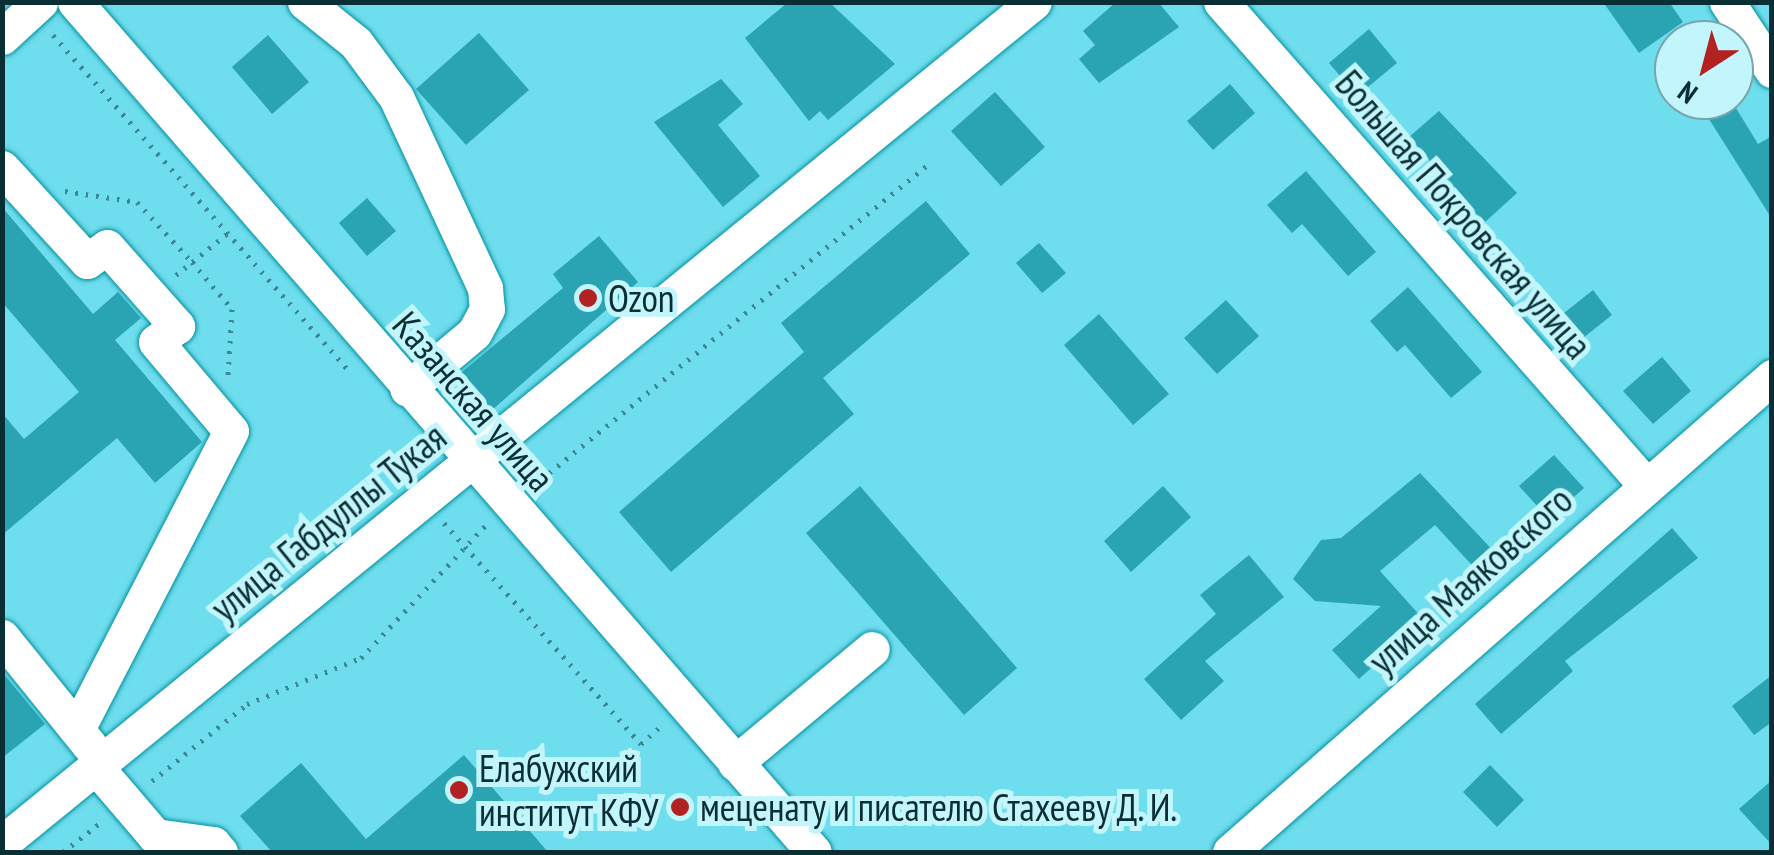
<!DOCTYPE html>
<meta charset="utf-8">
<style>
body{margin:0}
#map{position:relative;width:1774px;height:855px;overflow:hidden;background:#6edded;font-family:"PT Sans Narrow",sans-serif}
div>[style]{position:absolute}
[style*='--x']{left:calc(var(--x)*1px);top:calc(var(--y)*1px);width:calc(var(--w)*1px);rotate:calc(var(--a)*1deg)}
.building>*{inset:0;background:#2aa4b3}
.path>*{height:5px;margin-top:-2.5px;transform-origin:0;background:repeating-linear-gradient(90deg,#3d8993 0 2.5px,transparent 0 10.5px)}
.roads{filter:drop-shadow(0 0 2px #0091a0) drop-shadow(0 0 2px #0091a0)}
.minor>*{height:35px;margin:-17.5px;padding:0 17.5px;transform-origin:17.5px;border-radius:17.5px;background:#fff}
.dots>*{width:28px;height:28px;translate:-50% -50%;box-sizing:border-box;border:5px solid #c3f5fd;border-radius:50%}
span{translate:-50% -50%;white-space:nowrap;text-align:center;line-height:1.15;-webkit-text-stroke:10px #c3f5fd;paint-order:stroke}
.street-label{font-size:38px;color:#092e33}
.poi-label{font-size:38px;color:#092e33}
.left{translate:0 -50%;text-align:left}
.frame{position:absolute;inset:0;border:5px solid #092e33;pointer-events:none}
.north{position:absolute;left:1654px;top:20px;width:100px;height:100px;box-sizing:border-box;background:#c3f5fd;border:2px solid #79a5ac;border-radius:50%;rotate:216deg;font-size:28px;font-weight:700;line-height:40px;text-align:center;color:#092e33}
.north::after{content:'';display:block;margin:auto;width:35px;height:45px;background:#b22220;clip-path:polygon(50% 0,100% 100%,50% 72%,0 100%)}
</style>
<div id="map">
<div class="building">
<div style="clip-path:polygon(829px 2px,895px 64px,828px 120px,820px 111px,809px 121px,745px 38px,787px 3px)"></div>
<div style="clip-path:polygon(1116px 2px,1158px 2px,1179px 27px,1099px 83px,1079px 59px,1095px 45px,1083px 31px)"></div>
<div style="clip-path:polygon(1603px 2px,1669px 2px,1683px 22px,1639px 53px)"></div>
<div style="clip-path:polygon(1369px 29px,1397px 63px,1357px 96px,1329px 63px)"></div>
<div style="clip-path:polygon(479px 33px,529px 90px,466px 145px,416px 89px)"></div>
<div style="clip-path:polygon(268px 35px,309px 82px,272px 114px,232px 67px)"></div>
<div style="clip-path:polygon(721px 79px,743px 104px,718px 125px,760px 176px,723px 207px,654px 122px)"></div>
<div style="clip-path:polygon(1230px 84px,1255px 113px,1213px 150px,1187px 121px)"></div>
<div style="clip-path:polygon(995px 92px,1045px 147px,1001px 186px,951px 131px)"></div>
<div style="clip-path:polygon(1697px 100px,1731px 100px,1758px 144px,1772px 136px,1772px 219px)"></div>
<div style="clip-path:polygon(1439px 111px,1517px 193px,1484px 223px,1409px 137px)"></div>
<div style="clip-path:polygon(1306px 171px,1376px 252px,1348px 276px,1302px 224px,1292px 233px,1267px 205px)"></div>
<div style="clip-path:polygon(367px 198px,396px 231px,367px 256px,339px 223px)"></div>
<div style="clip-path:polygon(926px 201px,970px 254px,823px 378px,854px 414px,671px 572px,619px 512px,804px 352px,781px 323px)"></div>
<div style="clip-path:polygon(2px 207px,93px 314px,118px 292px,141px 318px,115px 340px,202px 442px,155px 483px,117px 438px,2px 535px,2px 413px,24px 439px,79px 392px,2px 302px)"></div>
<div style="clip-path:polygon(599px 236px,638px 282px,491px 411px,462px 372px,563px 288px,553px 274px)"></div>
<div style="clip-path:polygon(1039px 243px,1066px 273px,1042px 293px,1016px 263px)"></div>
<div style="clip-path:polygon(1408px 287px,1482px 372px,1451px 398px,1405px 345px,1397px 352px,1370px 321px)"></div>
<div style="clip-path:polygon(1593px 290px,1612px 315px,1578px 342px,1559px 317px)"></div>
<div style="clip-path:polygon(1226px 300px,1259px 336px,1217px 374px,1184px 338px)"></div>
<div style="clip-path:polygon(1099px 314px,1169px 394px,1133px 425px,1064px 345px)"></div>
<div style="clip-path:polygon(1662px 357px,1691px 391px,1653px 424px,1623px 391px)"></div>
<div style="clip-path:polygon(1554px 455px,1584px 488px,1549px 519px,1519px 486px)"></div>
<div style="clip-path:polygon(1420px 473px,1500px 558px,1481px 575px,1435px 525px,1380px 571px,1424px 620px,1359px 679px,1332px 650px,1381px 606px,1315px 601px,1293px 579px,1321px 540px,1341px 538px)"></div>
<div style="clip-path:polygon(860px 486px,1017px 668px,964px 715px,806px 533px)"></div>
<div style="clip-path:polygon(1163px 486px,1191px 517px,1131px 572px,1104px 541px)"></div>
<div style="clip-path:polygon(1672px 528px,1698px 558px,1565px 661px,1573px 671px,1501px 734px,1475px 704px)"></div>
<div style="clip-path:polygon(1249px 555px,1284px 597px,1205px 661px,1224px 681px,1181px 720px,1144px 679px,1216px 614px,1200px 595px)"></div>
<div style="clip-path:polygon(2px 672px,45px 724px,2px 758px)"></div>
<div style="clip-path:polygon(1772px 675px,1772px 722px,1754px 735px,1732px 706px)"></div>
<div style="clip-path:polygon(464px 755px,548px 852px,272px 852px,240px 816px,301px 763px,366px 839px)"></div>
<div style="clip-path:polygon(1490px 765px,1524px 800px,1497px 827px,1463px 792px)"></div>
<div style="clip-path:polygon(1772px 780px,1772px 845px,1739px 809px)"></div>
</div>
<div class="path">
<div style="--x:53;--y:35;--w:444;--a:48.6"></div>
<div style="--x:65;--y:191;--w:73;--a:8.7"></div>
<div style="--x:137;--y:202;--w:81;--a:47.5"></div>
<div style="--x:192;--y:262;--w:62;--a:49.6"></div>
<div style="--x:232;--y:309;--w:67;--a:93.4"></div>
<div style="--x:176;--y:275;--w:67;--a:-38.9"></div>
<div style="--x:533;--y:486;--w:512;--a:-39.13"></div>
<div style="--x:444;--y:523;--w:296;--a:48.3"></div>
<div style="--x:641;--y:744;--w:28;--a:-42"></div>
<div style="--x:152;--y:781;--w:122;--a:-39"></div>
<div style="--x:247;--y:704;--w:123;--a:-22"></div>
<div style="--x:361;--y:658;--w:183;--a:-46.8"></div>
<div style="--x:63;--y:852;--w:47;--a:-38.1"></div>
</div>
<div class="roads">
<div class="minor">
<div style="--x:75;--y:2;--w:1126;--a:49"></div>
<div style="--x:305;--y:2;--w:65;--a:38.8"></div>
<div style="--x:356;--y:43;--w:67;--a:53.5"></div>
<div style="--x:396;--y:97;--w:211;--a:65"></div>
<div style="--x:485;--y:288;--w:21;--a:85"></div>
<div style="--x:487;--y:309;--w:27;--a:118"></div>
<div style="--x:474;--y:333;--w:87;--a:140.1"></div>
<div style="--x:1221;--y:2;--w:639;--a:48.68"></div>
<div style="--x:1727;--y:2;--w:82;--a:56.5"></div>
<div style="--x:2;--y:37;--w:52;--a:-42.6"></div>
<div style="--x:2;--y:168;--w:126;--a:47.6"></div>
<div style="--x:87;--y:261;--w:24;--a:-35"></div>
<div style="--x:107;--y:247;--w:106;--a:48.5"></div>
<div style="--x:177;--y:326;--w:26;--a:143"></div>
<div style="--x:156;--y:342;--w:116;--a:49.9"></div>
<div style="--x:231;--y:431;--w:336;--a:117.3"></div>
<div style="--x:2;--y:637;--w:139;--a:51.1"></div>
<div style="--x:735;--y:763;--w:178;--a:-39.8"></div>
<div style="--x:96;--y:767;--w:91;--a:49.5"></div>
<div style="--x:155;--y:836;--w:59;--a:7.9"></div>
<div style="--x:213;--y:844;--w:11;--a:49"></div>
<div style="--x:2;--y:843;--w:1331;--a:-39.18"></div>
<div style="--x:1230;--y:852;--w:721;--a:-41.23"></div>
</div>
</div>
<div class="dots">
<div style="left:588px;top:298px;background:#b22220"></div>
<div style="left:459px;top:790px;background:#b22220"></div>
<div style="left:680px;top:807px;background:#b22220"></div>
</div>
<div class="street-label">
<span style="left:1464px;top:214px;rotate:49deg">Большая Покровская улица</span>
<span style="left:474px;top:401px;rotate:49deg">Казанская улица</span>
<span style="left:328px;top:522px;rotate:-39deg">улица Габдуллы Тукая</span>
<span style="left:1470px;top:580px;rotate:-42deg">улица Маяковского</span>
</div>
<div class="poi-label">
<span class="left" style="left:608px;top:298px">Ozon</span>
<span class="left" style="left:479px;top:790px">Елабужский<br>институт КФУ</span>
<span class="left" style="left:700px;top:807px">меценату и писателю Стахееву Д. И.</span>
</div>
<div class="frame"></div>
<div class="north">N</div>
</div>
